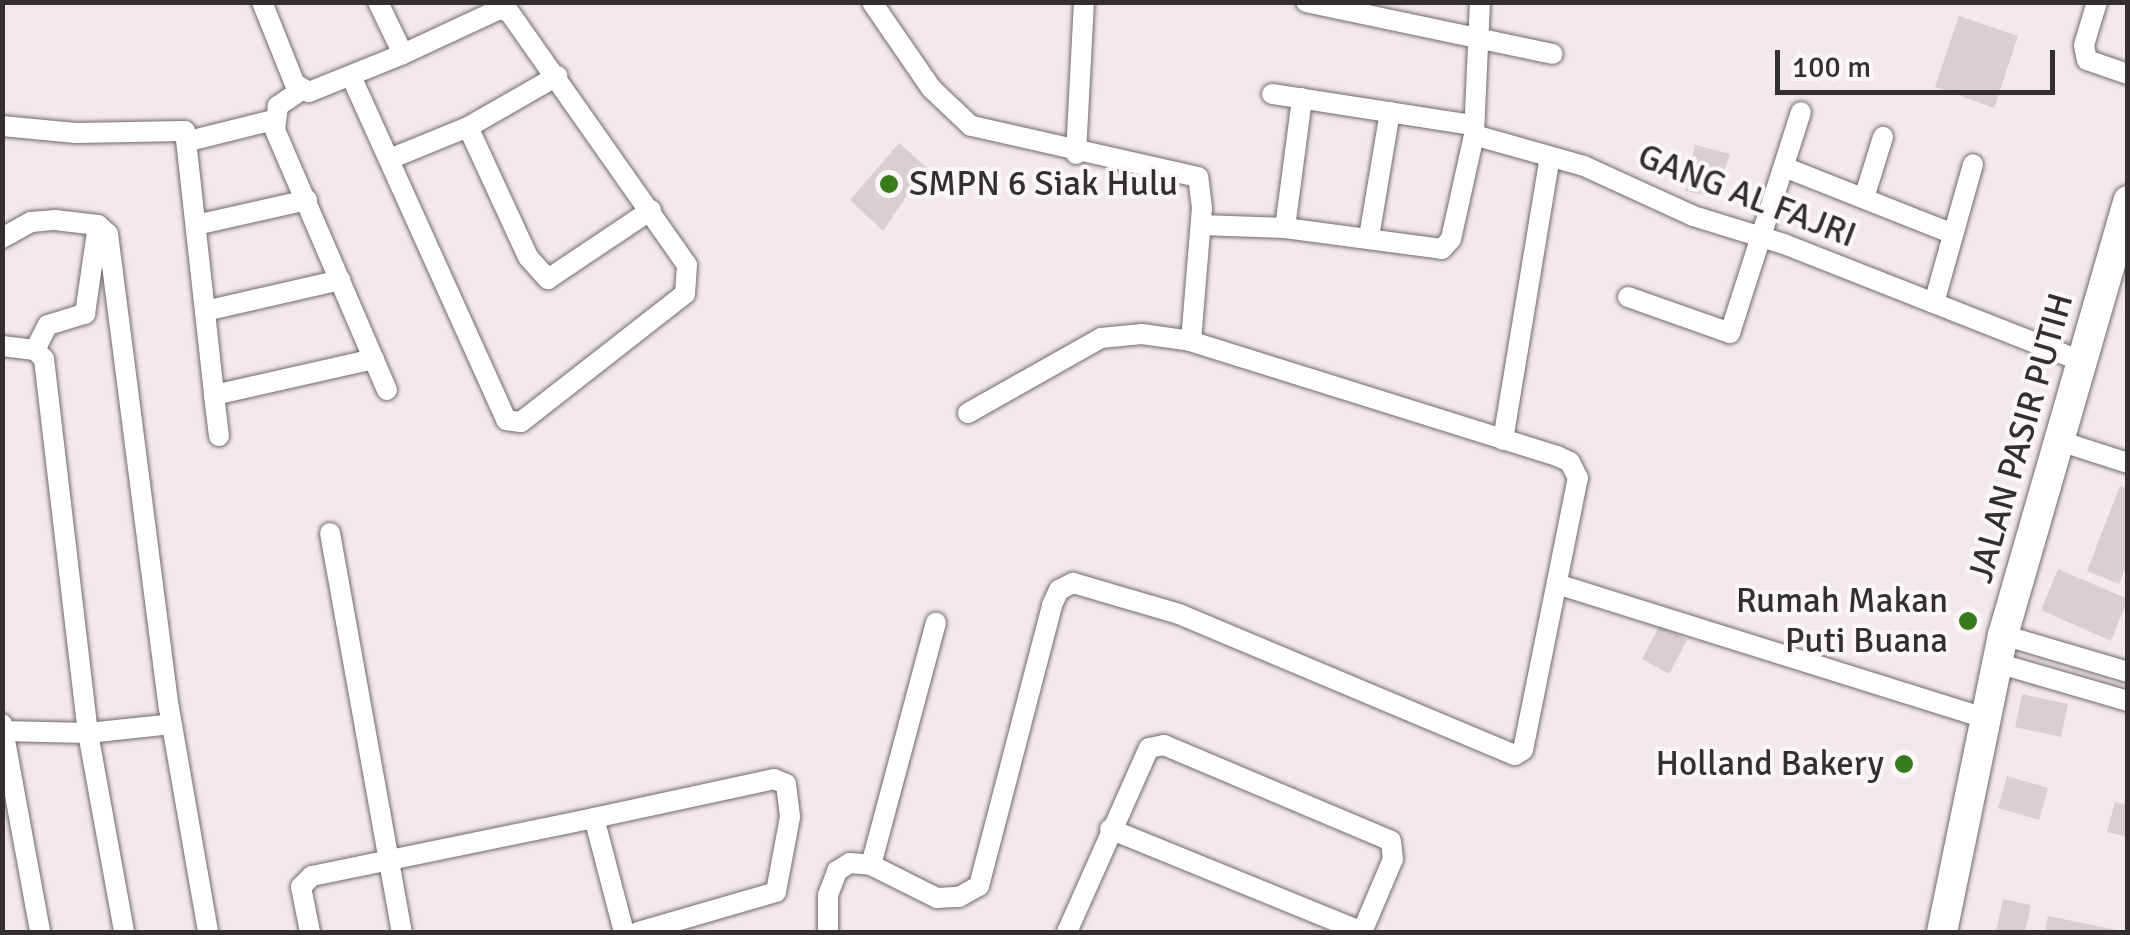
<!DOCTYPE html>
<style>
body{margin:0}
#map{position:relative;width:2130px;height:935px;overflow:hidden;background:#f3e9eb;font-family:Signika,sans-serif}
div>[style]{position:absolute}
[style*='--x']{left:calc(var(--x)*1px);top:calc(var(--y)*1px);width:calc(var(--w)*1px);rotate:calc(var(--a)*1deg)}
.building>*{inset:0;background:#d9ced0}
.roads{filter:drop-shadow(0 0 2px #72696b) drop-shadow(0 0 2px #72696b)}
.minor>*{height:20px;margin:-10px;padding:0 10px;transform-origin:10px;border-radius:10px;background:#fff}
.highway>*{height:30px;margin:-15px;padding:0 15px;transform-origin:15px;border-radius:15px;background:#fff}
.dots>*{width:28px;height:28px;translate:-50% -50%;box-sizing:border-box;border:5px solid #fef7f8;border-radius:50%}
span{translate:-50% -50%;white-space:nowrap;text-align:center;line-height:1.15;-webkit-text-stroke:8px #fef7f8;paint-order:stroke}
.poi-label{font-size:35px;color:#332f30}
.left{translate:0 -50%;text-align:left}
.right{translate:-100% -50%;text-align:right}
.street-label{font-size:35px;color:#332f30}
.frame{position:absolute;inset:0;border:5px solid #332f30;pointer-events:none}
.scale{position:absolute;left:1775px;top:50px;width:280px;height:45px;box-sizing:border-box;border:5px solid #332f30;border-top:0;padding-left:12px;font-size:30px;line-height:35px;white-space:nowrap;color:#332f30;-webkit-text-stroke:8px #fef7f8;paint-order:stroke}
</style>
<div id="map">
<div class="building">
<div style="clip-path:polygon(1959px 16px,2018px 36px,1994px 108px,1935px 87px)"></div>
<div style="clip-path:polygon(899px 143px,926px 167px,883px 231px,850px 200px)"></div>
<div style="clip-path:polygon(1695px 145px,1730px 154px,1715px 197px,1685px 191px)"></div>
<div style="clip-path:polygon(2120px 486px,2128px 489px,2128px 562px,2119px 584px,2087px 571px)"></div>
<div style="clip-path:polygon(2058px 569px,2128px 599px,2111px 641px,2041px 610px)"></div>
<div style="clip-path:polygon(1660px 625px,1687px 640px,1669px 674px,1642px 659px)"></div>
<div style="clip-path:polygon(2022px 694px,2068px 704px,2061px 737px,2015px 727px)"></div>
<div style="clip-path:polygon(2007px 776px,2048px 788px,2039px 820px,1998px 808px)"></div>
<div style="clip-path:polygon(2115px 802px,2128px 805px,2128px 837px,2107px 832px)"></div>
<div style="clip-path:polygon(2003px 899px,2031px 905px,2025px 932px,1996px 932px)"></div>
<div style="clip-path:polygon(2048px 916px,2122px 931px,2122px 932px,2045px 932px)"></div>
</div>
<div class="roads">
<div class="minor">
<div style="--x:262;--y:2;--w:88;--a:68.1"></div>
<div style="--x:295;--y:84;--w:16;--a:30"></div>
<div style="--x:309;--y:92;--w:101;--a:-22"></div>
<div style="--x:403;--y:54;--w:58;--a:-115.7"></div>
<div style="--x:1306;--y:2;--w:252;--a:11.9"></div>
<div style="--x:1480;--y:2;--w:133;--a:92.6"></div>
<div style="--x:1474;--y:135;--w:114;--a:15.7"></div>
<div style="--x:1584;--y:166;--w:120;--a:24.6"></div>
<div style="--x:1693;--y:216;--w:95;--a:17.1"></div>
<div style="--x:1784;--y:244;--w:321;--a:21.5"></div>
<div style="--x:2097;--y:2;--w:45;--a:106.8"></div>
<div style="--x:2084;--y:45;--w:15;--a:79"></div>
<div style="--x:2087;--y:60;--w:43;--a:18.9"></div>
<div style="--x:351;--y:76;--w:377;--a:65.7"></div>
<div style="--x:506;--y:420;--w:15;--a:8"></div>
<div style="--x:521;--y:422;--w:208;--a:-38"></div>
<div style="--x:685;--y:294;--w:29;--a:-86"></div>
<div style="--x:687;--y:265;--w:309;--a:-125.1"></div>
<div style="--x:509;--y:12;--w:9;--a:-162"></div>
<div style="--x:500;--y:9;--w:107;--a:155.1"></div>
<div style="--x:300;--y:91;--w:27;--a:146"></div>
<div style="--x:278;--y:106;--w:24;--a:97"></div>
<div style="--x:275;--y:130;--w:283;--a:66.7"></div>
<div style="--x:1272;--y:94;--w:203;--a:8.8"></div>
<div style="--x:2;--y:126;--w:74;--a:5.4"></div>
<div style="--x:76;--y:133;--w:109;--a:-1.1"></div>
<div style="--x:185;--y:131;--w:266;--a:83.7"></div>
<div style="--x:468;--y:127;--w:143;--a:65.2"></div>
<div style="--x:528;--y:257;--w:30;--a:48"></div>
<div style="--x:548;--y:279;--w:124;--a:-33.8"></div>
<div style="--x:189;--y:141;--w:87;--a:-14"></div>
<div style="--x:1076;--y:154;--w:152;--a:-87"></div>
<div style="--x:392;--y:158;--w:82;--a:-22.2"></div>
<div style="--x:468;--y:127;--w:103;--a:-29.8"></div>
<div style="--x:1784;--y:167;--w:182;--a:21.6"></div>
<div style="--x:1864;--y:198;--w:64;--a:-72.7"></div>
<div style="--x:196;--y:225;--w:114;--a:-12.7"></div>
<div style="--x:1201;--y:225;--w:84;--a:2"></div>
<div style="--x:1285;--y:228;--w:158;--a:7.6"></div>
<div style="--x:1442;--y:249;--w:13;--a:-48"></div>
<div style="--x:1451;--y:239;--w:107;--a:-77.5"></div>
<div style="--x:1285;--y:228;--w:131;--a:-82.5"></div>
<div style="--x:1369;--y:237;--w:127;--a:-80.5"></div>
<div style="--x:2;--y:238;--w:33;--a:-29"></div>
<div style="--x:31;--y:222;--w:24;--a:-5"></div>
<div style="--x:55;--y:220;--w:43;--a:6.6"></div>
<div style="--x:98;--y:225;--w:13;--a:42"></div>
<div style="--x:108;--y:234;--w:478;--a:82.7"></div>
<div style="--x:169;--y:708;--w:227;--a:80.1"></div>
<div style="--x:1628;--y:297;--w:108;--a:19.4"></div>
<div style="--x:1730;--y:333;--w:232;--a:-72.2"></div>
<div style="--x:1934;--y:303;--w:144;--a:-74.3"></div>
<div style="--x:205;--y:311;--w:139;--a:-12.9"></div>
<div style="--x:2;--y:346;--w:33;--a:7"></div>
<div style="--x:35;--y:350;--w:13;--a:45"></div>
<div style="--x:44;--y:359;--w:377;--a:83.3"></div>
<div style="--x:88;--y:733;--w:202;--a:79.7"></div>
<div style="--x:35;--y:350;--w:28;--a:-63"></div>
<div style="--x:48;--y:325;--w:39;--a:-17"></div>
<div style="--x:85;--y:314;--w:90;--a:-81.7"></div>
<div style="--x:968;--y:413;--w:153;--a:-29.4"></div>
<div style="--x:1101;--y:338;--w:41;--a:-5.6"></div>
<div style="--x:1142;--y:334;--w:49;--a:8.1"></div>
<div style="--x:219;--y:436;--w:41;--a:-97"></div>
<div style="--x:214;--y:395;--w:164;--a:-12.7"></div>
<div style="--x:1503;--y:440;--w:287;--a:-80.6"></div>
<div style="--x:2060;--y:441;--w:71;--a:17.9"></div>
<div style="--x:330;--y:533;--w:405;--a:79.8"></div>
<div style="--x:1560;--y:585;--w:445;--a:17.4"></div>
<div style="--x:2003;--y:635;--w:130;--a:16.5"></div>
<div style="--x:1997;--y:663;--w:136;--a:16.2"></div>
<div style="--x:2;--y:724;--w:211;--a:79.6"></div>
<div style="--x:2;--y:731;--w:86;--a:1.3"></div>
<div style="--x:88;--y:733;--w:84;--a:-6.1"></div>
<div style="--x:1110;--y:829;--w:272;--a:22.2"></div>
<div style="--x:871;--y:865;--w:251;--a:-75"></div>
<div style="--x:310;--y:932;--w:46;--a:-101.3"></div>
<div style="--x:301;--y:887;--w:16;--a:-45"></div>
<div style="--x:312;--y:876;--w:288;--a:-11.6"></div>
<div style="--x:624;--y:932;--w:118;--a:-104.7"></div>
<div style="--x:594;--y:818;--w:184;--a:-12.2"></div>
<div style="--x:774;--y:779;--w:13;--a:23"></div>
<div style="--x:786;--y:784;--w:33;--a:83"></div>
<div style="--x:790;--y:817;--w:76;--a:100.6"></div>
<div style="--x:776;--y:892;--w:144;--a:163.8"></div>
<div style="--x:828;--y:932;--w:37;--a:-90"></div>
<div style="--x:828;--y:895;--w:26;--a:-69"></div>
<div style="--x:837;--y:871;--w:15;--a:-32"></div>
<div style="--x:850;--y:863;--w:21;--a:5"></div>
<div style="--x:871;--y:865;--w:74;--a:26.6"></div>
<div style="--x:937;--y:898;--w:22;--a:-3"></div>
<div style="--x:959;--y:897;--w:23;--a:-29"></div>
<div style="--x:979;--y:886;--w:290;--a:-75.4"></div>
<div style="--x:1052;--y:605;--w:17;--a:-65"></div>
<div style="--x:1059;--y:590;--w:16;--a:-27"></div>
<div style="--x:1073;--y:583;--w:110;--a:16.3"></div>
<div style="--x:1179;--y:614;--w:364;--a:22.8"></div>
<div style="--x:1515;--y:755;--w:9;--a:-32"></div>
<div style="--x:1523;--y:750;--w:278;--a:-78.6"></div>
<div style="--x:1578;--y:478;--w:18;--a:-117"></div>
<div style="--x:1570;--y:462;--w:14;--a:-155"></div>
<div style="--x:1557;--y:456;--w:384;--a:-162.6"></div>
<div style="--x:1191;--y:341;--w:133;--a:-85.3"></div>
<div style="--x:1202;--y:208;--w:31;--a:-97"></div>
<div style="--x:1198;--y:177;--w:233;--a:-167.3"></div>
<div style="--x:971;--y:126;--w:55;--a:-136.5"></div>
<div style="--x:931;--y:88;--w:104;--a:-124.5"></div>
<div style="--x:1067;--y:932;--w:201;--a:-66"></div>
<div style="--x:1149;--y:748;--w:15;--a:-11"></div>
<div style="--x:1164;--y:745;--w:246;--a:22.9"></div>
<div style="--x:1391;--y:841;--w:18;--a:84"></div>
<div style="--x:1393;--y:859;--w:79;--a:113"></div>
</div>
<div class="highway">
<div style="--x:1942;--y:932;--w:303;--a:-78.4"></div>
<div style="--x:2003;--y:635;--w:452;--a:-73.9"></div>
</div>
</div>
<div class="dots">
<div style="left:889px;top:184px;background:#377b1c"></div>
<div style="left:1968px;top:621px;background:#377b1c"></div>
<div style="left:1904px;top:764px;background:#377b1c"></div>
</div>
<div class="poi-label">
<span class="left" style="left:909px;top:184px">SMPN 6 Siak Hulu</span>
<span class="right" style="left:1948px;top:621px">Rumah Makan<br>Puti Buana</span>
<span class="right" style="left:1884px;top:764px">Holland Bakery</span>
</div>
<div class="street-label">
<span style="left:1747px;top:196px;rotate:21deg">GANG AL FAJRI</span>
<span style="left:2021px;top:438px;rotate:-74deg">JALAN PASIR PUTIH</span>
</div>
<div class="frame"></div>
<div class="scale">100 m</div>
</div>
